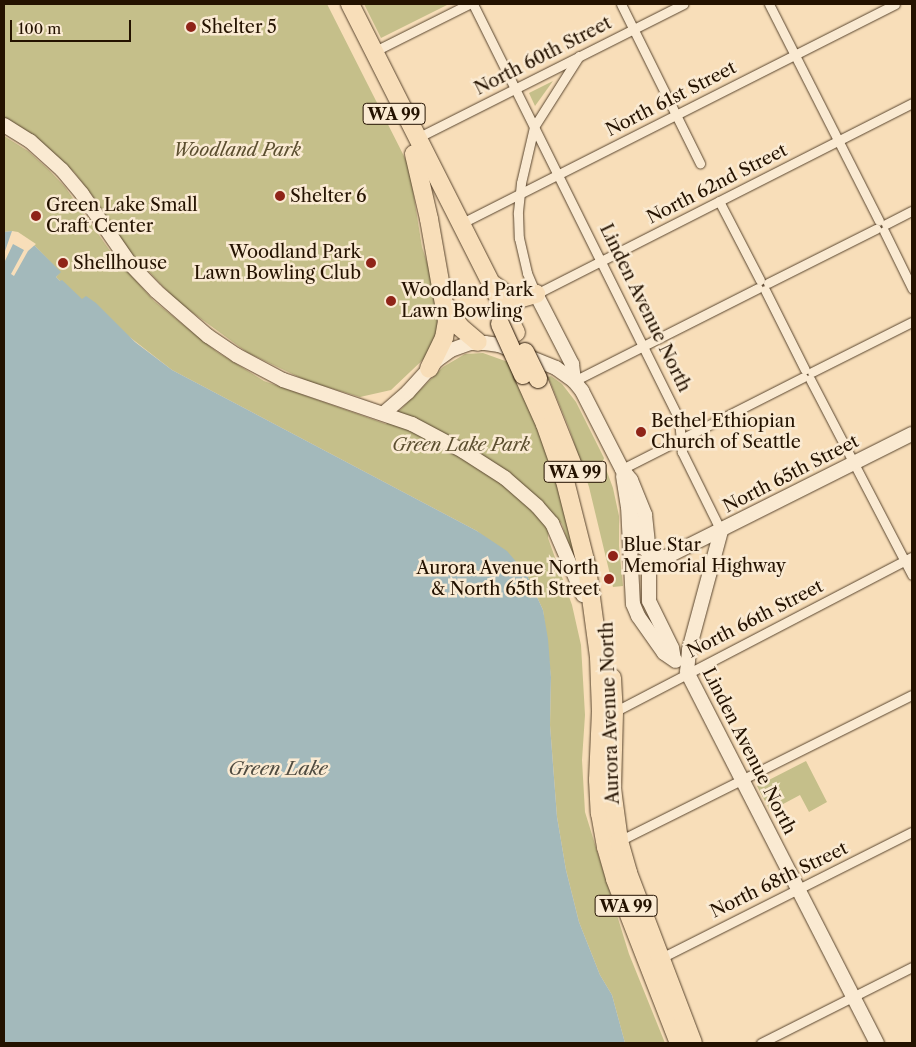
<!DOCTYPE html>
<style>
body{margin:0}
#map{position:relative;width:916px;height:1047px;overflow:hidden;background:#f8deb9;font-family:"Libre Caslon Text",serif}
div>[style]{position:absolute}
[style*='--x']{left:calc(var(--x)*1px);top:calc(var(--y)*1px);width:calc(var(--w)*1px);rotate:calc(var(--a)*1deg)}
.green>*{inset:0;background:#c5bf8a}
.water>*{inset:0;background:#a3b9bb}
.pier>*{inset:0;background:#f8deb9}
.roads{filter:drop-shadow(0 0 1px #59452e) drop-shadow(0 0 1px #59452e)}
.street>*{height:9px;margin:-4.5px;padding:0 4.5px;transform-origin:4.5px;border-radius:4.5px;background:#faead2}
.secondary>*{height:14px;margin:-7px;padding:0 7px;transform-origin:7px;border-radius:7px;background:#faead2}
.highway>*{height:18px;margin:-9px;padding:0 9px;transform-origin:9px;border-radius:9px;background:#f8deb9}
.bridges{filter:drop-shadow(0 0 1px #241200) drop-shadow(0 0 1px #241200)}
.highway-bridge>*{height:18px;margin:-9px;padding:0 9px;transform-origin:9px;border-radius:9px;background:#f8deb9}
.dots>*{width:14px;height:14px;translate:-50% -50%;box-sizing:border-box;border:2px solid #faead2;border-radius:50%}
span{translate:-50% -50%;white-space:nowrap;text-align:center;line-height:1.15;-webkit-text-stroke:5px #faead2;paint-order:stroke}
.shield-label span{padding:1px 4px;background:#faead2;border:1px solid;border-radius:4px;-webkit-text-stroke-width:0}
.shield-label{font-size:16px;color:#241200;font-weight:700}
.poi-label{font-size:18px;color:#241200}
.left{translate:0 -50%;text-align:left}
.right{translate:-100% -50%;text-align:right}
.street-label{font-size:18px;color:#241200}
.park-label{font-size:18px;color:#5c4f30;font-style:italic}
.water-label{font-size:19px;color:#504c41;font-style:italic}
.frame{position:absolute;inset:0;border:5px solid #241200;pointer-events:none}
.scale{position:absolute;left:10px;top:20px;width:121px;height:22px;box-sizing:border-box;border:2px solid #241200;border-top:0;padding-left:6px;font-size:15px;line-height:18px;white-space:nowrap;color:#241200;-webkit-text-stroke:4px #faead2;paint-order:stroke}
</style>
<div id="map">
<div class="green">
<div style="clip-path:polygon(4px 4px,327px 4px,409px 166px,422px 247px,438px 296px,441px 320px,430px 353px,391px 390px,360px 397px,307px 381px,248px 353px,178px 302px,128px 250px,92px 195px,74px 172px,37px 140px,4px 119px)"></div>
<div style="clip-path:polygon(364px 4px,449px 4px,381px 38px)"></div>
<div style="clip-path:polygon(553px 81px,535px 106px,529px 93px)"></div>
<div style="clip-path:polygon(4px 136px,28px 151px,49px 170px,65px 187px,113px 255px,154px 301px,217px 352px,264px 381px,386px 424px,443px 367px,465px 354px,483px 353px,508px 362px,524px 393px,550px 458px,581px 567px,576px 568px,562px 524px,549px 510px,548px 538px,572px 605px,581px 645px,585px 715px,582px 760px,585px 812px,629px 954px,665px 1043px,625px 1043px,612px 995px,600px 975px,579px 922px,566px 870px,557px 817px,550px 725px,551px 677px,543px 610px,526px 573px,477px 531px,172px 370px,82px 300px,62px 281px,61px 282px,56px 277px,60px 272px,34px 245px,12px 231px,4px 232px)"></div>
<div style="clip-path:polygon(551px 376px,562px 384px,576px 402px,604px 458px,603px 461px,613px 488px,619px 516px,619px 546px,623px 586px,613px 587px,589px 487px,569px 428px,548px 377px)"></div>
<div style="clip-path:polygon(806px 761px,827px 802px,809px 812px,800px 795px,770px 811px,757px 786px)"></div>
</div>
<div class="water">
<div style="clip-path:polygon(12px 231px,34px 245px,61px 272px,56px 277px,60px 281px,62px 280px,82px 299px,86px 296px,96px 303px,135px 342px,172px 370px,477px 531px,507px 551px,526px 573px,543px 610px,548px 639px,551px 677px,550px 725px,557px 817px,566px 870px,579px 922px,600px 975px,612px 995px,625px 1043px,4px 1043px,4px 232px)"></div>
</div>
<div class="pier">
<div style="clip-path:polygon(12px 231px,18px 232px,36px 244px,28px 251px,14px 276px,11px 274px,24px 250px,13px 244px,4px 263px,4px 254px)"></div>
</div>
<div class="roads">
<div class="street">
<div style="--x:473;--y:4;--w:463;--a:63.6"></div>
<div style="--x:679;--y:419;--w:33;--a:85"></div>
<div style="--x:682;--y:452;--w:88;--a:63.7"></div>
<div style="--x:621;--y:4;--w:178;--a:63.6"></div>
<div style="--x:769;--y:4;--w:243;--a:63.1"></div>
<div style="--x:375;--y:51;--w:105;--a:-26.6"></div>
<div style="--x:579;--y:56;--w:84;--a:122.4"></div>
<div style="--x:534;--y:127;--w:57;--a:103.1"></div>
<div style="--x:521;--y:183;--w:31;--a:96"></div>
<div style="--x:518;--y:214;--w:24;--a:88"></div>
<div style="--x:519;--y:238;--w:36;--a:77"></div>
<div style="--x:527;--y:273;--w:23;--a:67"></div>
<div style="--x:536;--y:294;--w:422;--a:-26.9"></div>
<div style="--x:419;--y:137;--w:296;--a:-26.7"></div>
<div style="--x:719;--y:201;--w:89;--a:62.6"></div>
<div style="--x:462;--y:223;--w:485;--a:-26.8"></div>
<div style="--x:886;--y:224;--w:29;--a:-27"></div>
<div style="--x:884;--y:231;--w:64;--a:63.8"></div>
<div style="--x:768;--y:283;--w:121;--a:-26.6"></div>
<div style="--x:765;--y:290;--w:89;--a:63.4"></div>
<div style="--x:812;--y:372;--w:112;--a:-26.6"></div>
<div style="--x:810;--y:379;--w:221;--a:62.5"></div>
<div style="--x:574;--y:381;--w:206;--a:-26.8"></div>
<div style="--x:622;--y:469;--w:203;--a:-26.9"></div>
<div style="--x:614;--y:712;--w:336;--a:-27.5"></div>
<div style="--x:619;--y:841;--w:327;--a:-26.5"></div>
<div style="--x:661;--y:958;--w:281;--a:-26.7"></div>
<div style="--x:761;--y:1043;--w:169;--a:-26.7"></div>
</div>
<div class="secondary">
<div style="--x:4;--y:125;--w:31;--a:32"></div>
<div style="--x:30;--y:141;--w:43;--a:42.2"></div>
<div style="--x:62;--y:170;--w:31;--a:50"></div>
<div style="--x:82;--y:194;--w:86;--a:55.4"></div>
<div style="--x:131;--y:265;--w:36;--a:46"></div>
<div style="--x:156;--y:291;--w:69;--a:40.9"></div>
<div style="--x:208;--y:336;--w:34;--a:34"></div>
<div style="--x:236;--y:355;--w:53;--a:28"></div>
<div style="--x:283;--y:380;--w:136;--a:18.8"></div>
<div style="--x:412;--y:424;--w:58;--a:27.9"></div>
<div style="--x:463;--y:451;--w:50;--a:32.7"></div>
<div style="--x:505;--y:478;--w:43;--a:41.2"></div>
<div style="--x:537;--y:506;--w:23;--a:49"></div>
<div style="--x:552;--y:523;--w:78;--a:66.7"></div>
<div style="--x:583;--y:595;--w:9;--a:13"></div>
<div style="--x:536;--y:294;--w:79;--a:62.8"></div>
<div style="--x:572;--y:364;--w:17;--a:83"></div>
<div style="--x:384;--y:413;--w:32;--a:-41"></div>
<div style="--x:408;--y:392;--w:43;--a:-47.8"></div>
<div style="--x:437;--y:360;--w:17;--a:-36"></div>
<div style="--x:451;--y:350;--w:20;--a:-20"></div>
<div style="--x:470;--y:343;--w:15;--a:0"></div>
<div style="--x:485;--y:343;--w:14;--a:8"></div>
<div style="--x:499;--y:345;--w:61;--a:22"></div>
<div style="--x:556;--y:368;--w:22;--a:36"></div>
<div style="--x:574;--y:381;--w:13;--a:51"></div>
<div style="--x:582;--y:391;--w:88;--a:62.9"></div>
<div style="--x:622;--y:469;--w:14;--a:51"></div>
<div style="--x:631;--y:480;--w:38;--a:68"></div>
<div style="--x:645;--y:515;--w:38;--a:84"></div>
<div style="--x:649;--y:553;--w:48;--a:90"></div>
<div style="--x:649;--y:601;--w:52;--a:63.9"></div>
<div style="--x:672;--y:648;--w:11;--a:80"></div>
<div style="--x:623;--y:476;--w:30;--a:81"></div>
<div style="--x:628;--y:506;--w:98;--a:87.1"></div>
<div style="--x:633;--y:604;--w:13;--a:67"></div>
<div style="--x:638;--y:616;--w:45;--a:54.9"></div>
<div style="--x:664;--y:653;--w:14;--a:34"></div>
<div style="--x:628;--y:506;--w:42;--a:72"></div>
<div style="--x:641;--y:546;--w:16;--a:38"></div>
<div style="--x:654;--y:556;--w:12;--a:5"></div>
<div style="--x:666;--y:557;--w:275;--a:-26.6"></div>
<div style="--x:721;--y:531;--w:123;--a:105.1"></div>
<div style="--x:689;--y:650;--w:22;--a:95"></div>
<div style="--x:687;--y:672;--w:417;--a:62.9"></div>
</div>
<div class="highway">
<div style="--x:350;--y:4;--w:368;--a:63.2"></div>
<div style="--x:414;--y:154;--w:67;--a:77"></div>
<div style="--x:429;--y:219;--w:104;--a:80"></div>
<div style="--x:447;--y:321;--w:17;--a:100"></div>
<div style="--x:444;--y:338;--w:34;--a:116"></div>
<div style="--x:494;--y:285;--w:18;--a:38"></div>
<div style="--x:508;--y:296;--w:10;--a:17"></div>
<div style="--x:518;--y:299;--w:19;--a:-16"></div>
<div style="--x:446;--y:306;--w:25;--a:56"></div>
<div style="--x:460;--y:327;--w:23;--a:40"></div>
<div style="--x:523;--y:375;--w:54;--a:65.8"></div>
<div style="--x:545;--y:424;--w:60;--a:70.7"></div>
<div style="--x:565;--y:481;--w:90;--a:75.8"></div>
<div style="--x:587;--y:568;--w:90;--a:82.3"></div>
<div style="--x:599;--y:657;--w:54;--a:87.9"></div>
<div style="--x:601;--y:711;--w:69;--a:92.5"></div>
<div style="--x:598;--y:780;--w:33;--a:87"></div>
<div style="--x:600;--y:813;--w:35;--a:80"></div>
<div style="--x:606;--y:847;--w:33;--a:74"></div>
<div style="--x:615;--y:879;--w:176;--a:68.7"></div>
<div style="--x:539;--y:381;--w:92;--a:68.2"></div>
<div style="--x:612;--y:678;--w:34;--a:87"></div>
<div style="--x:614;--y:712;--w:77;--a:91.5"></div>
<div style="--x:612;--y:789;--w:52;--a:82.3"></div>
<div style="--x:619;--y:841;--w:33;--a:74"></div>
<div style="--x:628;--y:873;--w:182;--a:69.1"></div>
</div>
</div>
<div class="bridges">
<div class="highway-bridge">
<div style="--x:500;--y:324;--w:56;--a:65.7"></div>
<div style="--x:525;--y:352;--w:30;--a:64"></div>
</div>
</div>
<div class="dots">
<div style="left:191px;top:27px;background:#8f2418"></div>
<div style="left:280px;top:196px;background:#8f2418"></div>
<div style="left:36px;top:216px;background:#8f2418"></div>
<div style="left:63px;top:263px;background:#8f2418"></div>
<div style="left:371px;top:263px;background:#8f2418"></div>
<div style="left:391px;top:301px;background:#8f2418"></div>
<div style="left:641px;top:432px;background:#8f2418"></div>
<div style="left:613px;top:556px;background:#8f2418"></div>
<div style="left:609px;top:579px;background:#8f2418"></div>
</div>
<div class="shield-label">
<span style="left:394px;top:114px">WA 99</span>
<span style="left:575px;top:472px">WA 99</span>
<span style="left:626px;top:906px">WA 99</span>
</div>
<div class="poi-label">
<span class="left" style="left:201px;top:27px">Shelter 5</span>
<span class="left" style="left:290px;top:196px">Shelter 6</span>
<span class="left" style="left:46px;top:216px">Green Lake Small<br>Craft Center</span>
<span class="right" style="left:361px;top:263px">Woodland Park<br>Lawn Bowling Club</span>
<span class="left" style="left:73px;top:263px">Shellhouse</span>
<span class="left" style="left:401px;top:301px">Woodland Park<br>Lawn Bowling</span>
<span class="left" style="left:651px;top:432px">Bethel Ethiopian<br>Church of Seattle</span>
<span class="left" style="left:623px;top:556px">Blue Star<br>Memorial Highway</span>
<span class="right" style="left:599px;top:579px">Aurora Avenue North<br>&amp; North 65th Street</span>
</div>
<div class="street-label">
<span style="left:543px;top:56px;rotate:-27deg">North 60th Street</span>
<span style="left:671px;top:99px;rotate:-27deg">North 61st Street</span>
<span style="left:717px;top:184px;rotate:-27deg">North 62nd Street</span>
<span style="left:645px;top:308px;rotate:64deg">Linden Avenue North</span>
<span style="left:791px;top:474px;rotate:-27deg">North 65th Street</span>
<span style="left:755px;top:619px;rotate:-27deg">North 66th Street</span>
<span style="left:610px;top:713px;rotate:-92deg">Aurora Avenue North</span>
<span style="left:749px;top:751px;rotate:63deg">Linden Avenue North</span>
<span style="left:779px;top:880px;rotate:-26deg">North 68th Street</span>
</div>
<div class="park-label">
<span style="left:237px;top:150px">Woodland Park</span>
<span style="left:461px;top:445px">Green Lake Park</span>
</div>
<div class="water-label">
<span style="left:278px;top:769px">Green Lake</span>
</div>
<div class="frame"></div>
<div class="scale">100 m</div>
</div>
